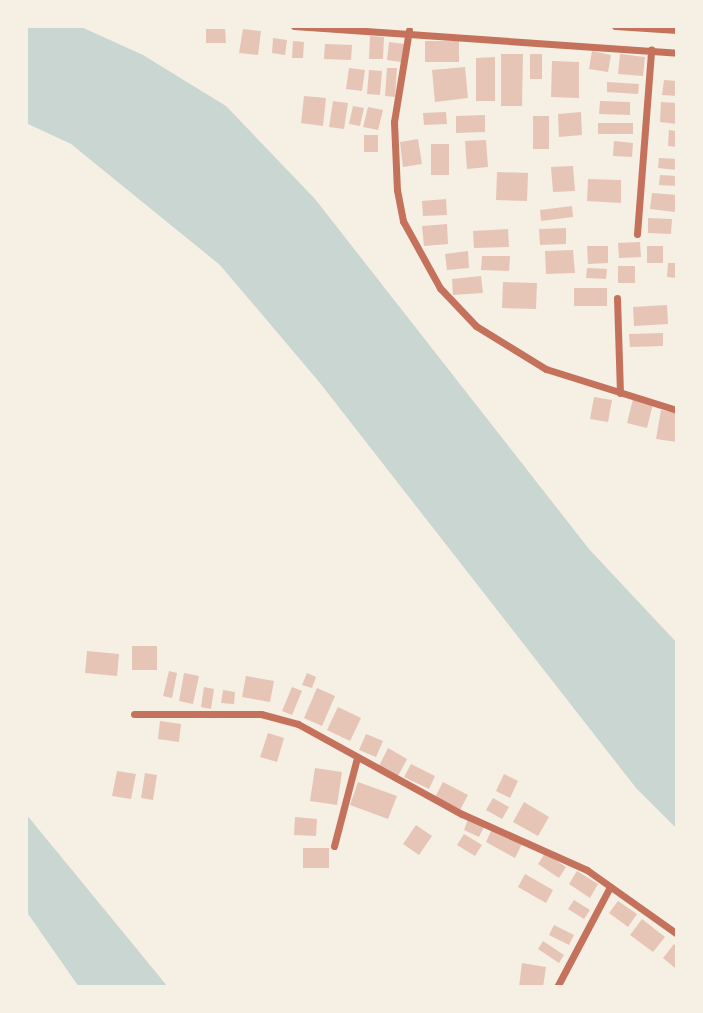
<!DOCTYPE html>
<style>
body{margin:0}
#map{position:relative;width:703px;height:1013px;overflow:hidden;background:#f6efe4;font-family:Arial,sans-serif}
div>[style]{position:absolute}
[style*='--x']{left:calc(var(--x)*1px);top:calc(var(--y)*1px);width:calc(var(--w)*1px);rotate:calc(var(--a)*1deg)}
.water>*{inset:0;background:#c9d6d2}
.building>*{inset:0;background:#e6c5b7}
.minor>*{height:7px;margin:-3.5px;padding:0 3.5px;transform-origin:3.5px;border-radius:3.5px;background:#c5725c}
span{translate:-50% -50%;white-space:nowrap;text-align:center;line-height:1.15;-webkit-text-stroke:7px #f6efe4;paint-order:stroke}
.frame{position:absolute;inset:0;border:28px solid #f6efe4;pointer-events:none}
</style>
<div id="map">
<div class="water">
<div style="clip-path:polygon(26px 26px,79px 26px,143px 55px,226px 106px,315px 199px,589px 549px,677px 643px,677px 829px,636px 788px,320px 383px,220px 265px,71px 144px,26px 123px)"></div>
<div style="clip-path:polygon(26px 814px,168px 987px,79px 987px,26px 911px)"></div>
</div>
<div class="building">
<div style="clip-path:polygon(206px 29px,225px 29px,226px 43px,206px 43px)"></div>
<div style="clip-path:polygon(243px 29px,261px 31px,258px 55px,239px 53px)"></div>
<div style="clip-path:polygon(370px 36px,384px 37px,383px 59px,369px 59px)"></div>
<div style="clip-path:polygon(273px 38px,287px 40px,285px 55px,272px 53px)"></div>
<div style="clip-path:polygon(293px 41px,304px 42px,303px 58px,292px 58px)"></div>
<div style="clip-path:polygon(425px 41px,459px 41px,459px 62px,425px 62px)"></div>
<div style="clip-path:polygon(389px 42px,404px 44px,401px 62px,387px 60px)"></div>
<div style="clip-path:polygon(325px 44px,352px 45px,351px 60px,324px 59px)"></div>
<div style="clip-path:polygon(592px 51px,611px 55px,608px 72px,589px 69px)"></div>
<div style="clip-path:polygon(501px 54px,523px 54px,522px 106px,501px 106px)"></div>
<div style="clip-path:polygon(530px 54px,542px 54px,542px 79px,530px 79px)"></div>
<div style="clip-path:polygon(620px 54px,645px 57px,643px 76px,618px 74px)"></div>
<div style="clip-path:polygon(495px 57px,495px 101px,476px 101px,476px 58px)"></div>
<div style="clip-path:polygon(552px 61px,579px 62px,579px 98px,551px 97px)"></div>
<div style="clip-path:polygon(465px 67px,468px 98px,435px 102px,432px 70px)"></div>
<div style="clip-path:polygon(349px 68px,365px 70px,362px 91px,346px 89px)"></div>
<div style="clip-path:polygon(387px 68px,397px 68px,395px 97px,385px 96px)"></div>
<div style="clip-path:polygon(369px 70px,382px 71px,380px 95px,367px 94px)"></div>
<div style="clip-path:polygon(664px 80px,677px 81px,677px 96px,662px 95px)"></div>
<div style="clip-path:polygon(607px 82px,639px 84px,638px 94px,607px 92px)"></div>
<div style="clip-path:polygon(304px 96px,326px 98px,323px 126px,301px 123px)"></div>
<div style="clip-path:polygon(333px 101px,348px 103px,344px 129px,329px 127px)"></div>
<div style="clip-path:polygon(600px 101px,630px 102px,630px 115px,599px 114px)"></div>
<div style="clip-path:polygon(661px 102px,677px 103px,677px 124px,660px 122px)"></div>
<div style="clip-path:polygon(353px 106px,364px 108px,360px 126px,349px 124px)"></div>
<div style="clip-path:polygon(368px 107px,383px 110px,378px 130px,363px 127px)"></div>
<div style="clip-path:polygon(446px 112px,447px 124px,424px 125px,423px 113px)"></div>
<div style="clip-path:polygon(581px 112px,582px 135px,559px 137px,558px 114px)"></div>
<div style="clip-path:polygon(485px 115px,485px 132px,456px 133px,456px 116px)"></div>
<div style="clip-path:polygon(533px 116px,549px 116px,549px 149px,533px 149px)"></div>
<div style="clip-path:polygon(598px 123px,633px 123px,633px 134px,598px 134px)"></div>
<div style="clip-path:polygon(669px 130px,677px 131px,677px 147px,668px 146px)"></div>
<div style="clip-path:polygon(364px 135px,378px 135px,378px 152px,364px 152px)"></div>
<div style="clip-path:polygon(418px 139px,422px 164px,403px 167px,400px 142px)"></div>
<div style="clip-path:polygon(486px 140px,488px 167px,467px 169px,465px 141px)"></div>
<div style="clip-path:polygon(614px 141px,633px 143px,632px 157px,613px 156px)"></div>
<div style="clip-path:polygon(431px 144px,449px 144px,449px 175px,431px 175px)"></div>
<div style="clip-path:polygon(659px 158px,677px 159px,677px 170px,658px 168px)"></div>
<div style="clip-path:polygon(573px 166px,575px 191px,553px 192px,551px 167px)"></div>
<div style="clip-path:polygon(497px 172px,528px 173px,527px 201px,496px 200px)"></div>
<div style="clip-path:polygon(660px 175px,677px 176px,677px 186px,659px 185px)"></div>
<div style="clip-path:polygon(588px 179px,621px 180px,621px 203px,587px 201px)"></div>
<div style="clip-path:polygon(652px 193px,677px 195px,675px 212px,650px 209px)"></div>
<div style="clip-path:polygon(446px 199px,447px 215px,423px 216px,422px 201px)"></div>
<div style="clip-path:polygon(572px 206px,573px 217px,541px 221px,540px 210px)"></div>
<div style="clip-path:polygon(648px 218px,672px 219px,671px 234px,648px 233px)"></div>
<div style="clip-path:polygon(447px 224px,448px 244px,424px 246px,422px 226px)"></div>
<div style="clip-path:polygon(566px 228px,566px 244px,540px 245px,539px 229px)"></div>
<div style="clip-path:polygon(508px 229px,509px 247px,474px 248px,473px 231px)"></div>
<div style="clip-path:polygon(640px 242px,641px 257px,619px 258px,618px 243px)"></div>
<div style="clip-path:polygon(587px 246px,608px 246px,608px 263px,588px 264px)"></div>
<div style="clip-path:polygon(647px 246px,663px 246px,663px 263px,647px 263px)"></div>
<div style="clip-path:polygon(573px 250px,575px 273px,546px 274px,545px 251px)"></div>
<div style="clip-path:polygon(468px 251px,469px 268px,447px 270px,445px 254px)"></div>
<div style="clip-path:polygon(482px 256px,510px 256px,509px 271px,481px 270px)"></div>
<div style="clip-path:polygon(668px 263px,677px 263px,677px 278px,667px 277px)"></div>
<div style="clip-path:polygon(618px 266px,635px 266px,635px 283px,618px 283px)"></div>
<div style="clip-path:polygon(587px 268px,607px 269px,606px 279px,586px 278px)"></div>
<div style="clip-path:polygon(481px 276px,483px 293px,453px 295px,452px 279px)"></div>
<div style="clip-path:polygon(503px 282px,537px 283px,536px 309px,502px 308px)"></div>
<div style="clip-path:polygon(574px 288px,607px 288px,607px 306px,574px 306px)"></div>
<div style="clip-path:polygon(667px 305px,668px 324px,634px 326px,633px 307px)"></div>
<div style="clip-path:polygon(663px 333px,663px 346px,630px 347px,629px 334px)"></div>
<div style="clip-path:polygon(594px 397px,612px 400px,608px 422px,590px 419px)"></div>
<div style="clip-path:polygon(633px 399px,653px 404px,647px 428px,627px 423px)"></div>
<div style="clip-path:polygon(661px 410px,677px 413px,677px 442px,656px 439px)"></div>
<div style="clip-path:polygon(132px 646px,157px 646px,157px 670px,132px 670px)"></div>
<div style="clip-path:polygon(87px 651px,119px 654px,117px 676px,85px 673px)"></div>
<div style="clip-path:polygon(169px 671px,177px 673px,172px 698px,163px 696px)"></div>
<div style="clip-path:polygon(184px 673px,199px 676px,193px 704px,179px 701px)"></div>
<div style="clip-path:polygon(307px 673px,316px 677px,312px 688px,302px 685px)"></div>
<div style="clip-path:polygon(246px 676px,274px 681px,270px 702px,242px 697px)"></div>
<div style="clip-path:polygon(204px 687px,214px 689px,211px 709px,201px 707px)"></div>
<div style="clip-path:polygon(292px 687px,302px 691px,292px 715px,282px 711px)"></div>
<div style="clip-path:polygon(317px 688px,335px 696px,322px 726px,304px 718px)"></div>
<div style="clip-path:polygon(223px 690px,235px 692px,234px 704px,221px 703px)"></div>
<div style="clip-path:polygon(338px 707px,361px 718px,350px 741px,327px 730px)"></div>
<div style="clip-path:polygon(160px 721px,181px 724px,179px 742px,158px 739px)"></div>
<div style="clip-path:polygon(268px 733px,284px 738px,277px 762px,260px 757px)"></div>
<div style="clip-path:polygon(366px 734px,383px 741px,376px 757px,359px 750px)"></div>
<div style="clip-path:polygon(388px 748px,407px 759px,398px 776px,379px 766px)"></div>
<div style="clip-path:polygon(411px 764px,435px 776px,429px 789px,404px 777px)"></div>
<div style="clip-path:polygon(315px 768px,342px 772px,337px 805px,310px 801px)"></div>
<div style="clip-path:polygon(117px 771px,136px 774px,131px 799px,112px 796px)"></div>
<div style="clip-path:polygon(145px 773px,157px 775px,153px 800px,141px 798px)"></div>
<div style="clip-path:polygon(504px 774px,518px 781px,510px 798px,496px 791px)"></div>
<div style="clip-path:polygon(358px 782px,397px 796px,388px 819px,350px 805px)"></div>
<div style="clip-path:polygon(443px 782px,468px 795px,460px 810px,435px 797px)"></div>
<div style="clip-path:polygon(493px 798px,509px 807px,502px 819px,486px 810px)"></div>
<div style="clip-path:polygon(524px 802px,549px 817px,538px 836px,513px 822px)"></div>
<div style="clip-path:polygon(295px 817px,317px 819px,316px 836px,294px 835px)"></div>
<div style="clip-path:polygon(468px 819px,484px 827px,479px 837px,464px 830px)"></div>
<div style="clip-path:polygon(416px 825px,432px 836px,419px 855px,403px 844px)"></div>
<div style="clip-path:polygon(492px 829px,522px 844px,515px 858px,486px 842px)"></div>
<div style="clip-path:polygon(464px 834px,482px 845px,475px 856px,457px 845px)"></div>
<div style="clip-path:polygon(303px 848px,329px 848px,329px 868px,303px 868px)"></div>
<div style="clip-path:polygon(545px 853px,566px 867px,559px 878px,538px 864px)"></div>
<div style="clip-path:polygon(577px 871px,598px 884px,590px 898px,569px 884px)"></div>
<div style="clip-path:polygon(525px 874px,553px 890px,546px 903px,518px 887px)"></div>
<div style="clip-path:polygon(574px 900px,590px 910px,584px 919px,568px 909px)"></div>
<div style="clip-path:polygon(618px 901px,637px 914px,628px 927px,609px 913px)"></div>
<div style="clip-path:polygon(642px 919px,665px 937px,653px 952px,630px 935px)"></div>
<div style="clip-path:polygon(554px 925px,574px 935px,569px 945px,549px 935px)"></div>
<div style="clip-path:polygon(543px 941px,564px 955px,559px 963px,538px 949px)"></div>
<div style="clip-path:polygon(674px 944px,677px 947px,675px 968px,663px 958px)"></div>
<div style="clip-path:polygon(522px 963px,546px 967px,543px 987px,519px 987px)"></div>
</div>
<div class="minor">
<div style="--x:294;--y:26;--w:384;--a:4"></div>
<div style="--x:615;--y:26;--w:62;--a:3.7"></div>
<div style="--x:409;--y:30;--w:93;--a:99.3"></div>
<div style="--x:394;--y:122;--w:68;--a:87.5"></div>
<div style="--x:397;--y:190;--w:32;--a:79"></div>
<div style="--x:403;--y:221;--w:77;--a:61.1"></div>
<div style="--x:440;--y:288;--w:52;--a:46.5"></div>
<div style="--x:476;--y:326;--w:82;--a:31.6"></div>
<div style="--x:546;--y:369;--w:137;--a:17.4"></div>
<div style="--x:637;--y:234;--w:185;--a:-85.6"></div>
<div style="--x:617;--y:298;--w:95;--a:88.2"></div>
<div style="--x:134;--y:714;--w:127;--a:0"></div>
<div style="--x:261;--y:714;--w:38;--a:15"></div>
<div style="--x:298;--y:724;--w:187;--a:28.8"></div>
<div style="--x:462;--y:814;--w:137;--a:24.1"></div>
<div style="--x:587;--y:870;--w:110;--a:35.4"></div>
<div style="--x:334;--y:846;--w:91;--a:-75.4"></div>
<div style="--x:557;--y:987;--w:113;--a:-62.1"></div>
</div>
<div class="frame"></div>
</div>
